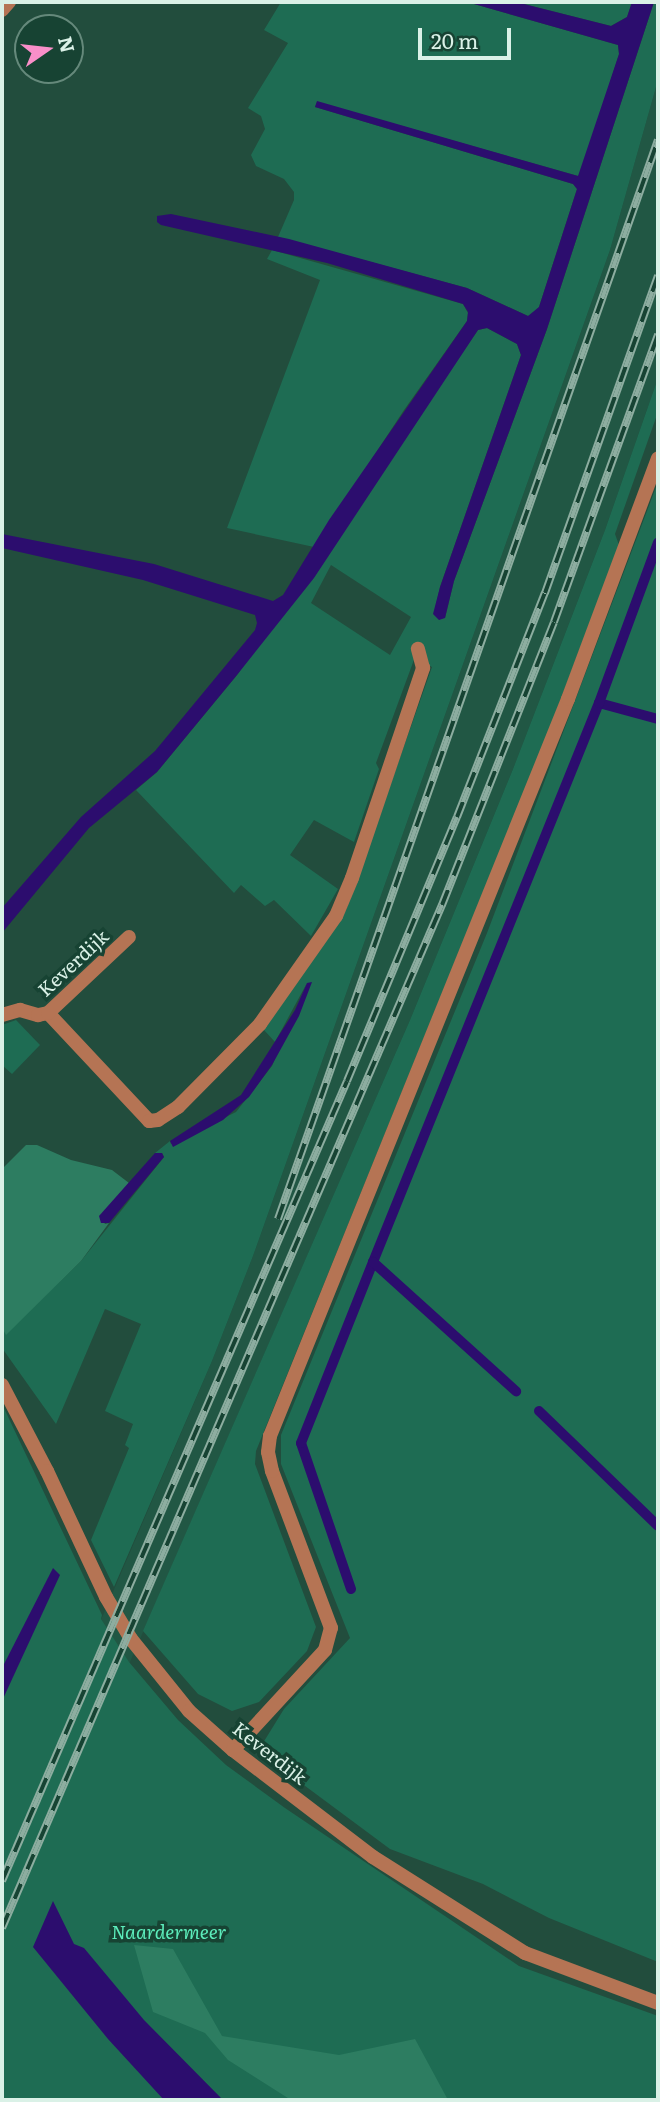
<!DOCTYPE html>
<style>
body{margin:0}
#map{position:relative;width:660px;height:2102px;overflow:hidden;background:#224d3d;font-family:Literata,serif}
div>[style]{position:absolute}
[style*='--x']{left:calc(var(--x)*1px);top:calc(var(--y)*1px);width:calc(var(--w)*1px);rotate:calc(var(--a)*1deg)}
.built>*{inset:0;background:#215744}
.green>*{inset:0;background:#1e6c53}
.forest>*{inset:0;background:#2d7d61}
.water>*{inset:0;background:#2c0d6e}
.stream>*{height:10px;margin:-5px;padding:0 5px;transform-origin:5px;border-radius:5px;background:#2c0d6e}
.service>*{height:14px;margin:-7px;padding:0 7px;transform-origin:7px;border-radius:7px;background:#b57454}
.minor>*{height:14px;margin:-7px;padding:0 7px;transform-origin:7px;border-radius:7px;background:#b57454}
.rail>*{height:8px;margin-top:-4px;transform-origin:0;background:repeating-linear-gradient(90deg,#174333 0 16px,#8dada0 0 32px);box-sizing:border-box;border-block:2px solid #8dada0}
span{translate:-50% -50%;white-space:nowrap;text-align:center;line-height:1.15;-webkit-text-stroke:7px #174333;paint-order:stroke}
.street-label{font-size:19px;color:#daf1e7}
.park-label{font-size:19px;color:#5cecbb;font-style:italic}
.frame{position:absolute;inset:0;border:4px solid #daf1e7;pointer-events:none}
.north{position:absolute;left:14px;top:14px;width:70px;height:70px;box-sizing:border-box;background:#174333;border:2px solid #65897b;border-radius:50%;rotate:76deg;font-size:19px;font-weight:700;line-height:28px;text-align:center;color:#daf1e7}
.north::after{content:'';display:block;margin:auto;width:24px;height:32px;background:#f98fc9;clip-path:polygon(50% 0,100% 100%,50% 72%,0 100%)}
.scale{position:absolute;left:418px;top:28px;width:93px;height:32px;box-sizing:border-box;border:4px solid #daf1e7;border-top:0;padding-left:9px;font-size:21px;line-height:24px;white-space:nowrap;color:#daf1e7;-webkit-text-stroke:5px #174333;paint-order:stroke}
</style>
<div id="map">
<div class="built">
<div style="clip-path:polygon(658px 80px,658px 378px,605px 530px,513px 769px,410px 1020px,99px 1733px,61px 1713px,212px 1361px,253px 1256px,610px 250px)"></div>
</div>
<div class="green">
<div style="clip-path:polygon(281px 2px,467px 2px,618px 45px,619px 54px,582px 171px,578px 176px,317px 102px,315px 107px,573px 184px,577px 189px,539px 307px,533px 314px,528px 316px,467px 288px,278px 237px,294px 200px,294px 192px,284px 179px,256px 166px,251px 155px,265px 129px,261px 116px,248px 108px,288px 43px,264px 30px)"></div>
<div style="clip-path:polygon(516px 2px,632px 2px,627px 17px,611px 26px)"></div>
<div style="clip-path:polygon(evenodd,654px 2px,658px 2px,658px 80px,610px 250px,253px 1256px,212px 1361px,114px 1587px,91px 1540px,129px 1448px,125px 1445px,133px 1424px,105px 1411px,141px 1324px,105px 1309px,56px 1424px,2px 1348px,2px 1328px,6px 1334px,81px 1261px,164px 1157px,162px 1153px,155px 1153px,170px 1141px,171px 1144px,236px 1112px,272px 1066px,307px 983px,275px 1042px,264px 1030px,346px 910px,432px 667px,415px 657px,376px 763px,379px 769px,354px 842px,314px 820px,290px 855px,338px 889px,311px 936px,274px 900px,265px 906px,241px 885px,234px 893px,136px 790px,157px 772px,237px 675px,478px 330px,487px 328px,517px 344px,521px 355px,440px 587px,434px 614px,445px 618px,454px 581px,547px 329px,654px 2px,331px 565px,411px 617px,390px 655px,311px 603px,331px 565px)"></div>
<div style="clip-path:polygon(272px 250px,463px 304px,468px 313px,467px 321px,404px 410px,314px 547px,227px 528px,320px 280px,267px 259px)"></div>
<div style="clip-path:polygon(658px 378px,658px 412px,615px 534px,619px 545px,551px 725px,256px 1451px,255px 1464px,316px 1627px,307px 1651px,259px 1702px,232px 1711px,198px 1694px,143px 1631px,410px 1020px,513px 769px,605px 530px)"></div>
<div style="clip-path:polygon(658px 482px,658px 1962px,549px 1918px,483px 1884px,390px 1849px,258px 1751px,284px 1709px,350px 1638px,281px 1464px,281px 1435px,487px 933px)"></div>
<div style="clip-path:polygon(16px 1020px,40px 1045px,12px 1074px,2px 1065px,2px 1025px)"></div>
<div style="clip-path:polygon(2px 1404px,102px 1615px,101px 1619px,129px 1662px,178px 1720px,226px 1765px,285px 1808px,519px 1966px,658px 2016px,658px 2100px,2px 2100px)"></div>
</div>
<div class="forest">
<div style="clip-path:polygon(26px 1145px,37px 1145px,71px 1160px,112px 1170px,129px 1183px,100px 1216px,105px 1224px,109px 1223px,81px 1261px,6px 1335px,2px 1328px,2px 1169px)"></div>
<div style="clip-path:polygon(134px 1945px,173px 1949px,222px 2036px,339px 2055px,415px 2039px,448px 2100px,291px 2100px,228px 2060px,205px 2033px,153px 2012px)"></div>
</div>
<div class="water">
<div style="clip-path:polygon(467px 2px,516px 2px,611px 26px,627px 17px,632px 2px,654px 2px,547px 329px,454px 581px,445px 618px,439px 620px,433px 614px,440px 587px,521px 355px,517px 344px,487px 328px,478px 330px,314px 578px,237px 675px,157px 772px,89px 828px,2px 933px,2px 908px,81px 817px,155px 751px,255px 630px,257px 623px,255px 615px,143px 580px,2px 548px,2px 534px,154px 564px,273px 601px,283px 595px,329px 520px,467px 321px,468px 312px,463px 304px,327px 263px,161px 225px,157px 222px,157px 216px,171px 214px,289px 239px,467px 288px,528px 316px,539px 307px,577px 189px,573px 184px,315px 107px,317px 101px,578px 176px,619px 54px,618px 45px)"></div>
<div style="clip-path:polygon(312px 982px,299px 1016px,272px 1065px,249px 1097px,223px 1120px,173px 1147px,170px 1141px,241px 1095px,295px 1010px,307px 983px)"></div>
<div style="clip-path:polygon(155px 1153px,162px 1153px,164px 1157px,109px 1223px,101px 1223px,99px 1216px)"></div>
<div style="clip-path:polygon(53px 1568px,60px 1575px,2px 1701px,2px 1668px)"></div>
<div style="clip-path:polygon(53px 1901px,74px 1944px,84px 1948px,144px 2020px,223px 2100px,164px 2100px,108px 2039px,33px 1947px)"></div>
</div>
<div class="stream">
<div style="--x:599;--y:703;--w:61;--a:15.2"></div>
<div style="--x:373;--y:1262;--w:603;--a:-67.99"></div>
<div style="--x:599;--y:703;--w:171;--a:-69.8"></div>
<div style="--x:539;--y:1411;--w:165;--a:44"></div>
<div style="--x:351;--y:1589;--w:154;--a:-108.9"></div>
<div style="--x:301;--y:1443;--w:195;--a:-68.3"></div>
<div style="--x:373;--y:1262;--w:193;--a:42.1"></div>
</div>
<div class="service">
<div style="--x:48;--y:1013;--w:148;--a:46.9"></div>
<div style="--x:149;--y:1121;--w:9;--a:-6"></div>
<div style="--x:158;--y:1120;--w:24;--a:-33"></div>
<div style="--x:178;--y:1107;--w:117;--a:-45.3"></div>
<div style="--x:260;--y:1024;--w:132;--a:-54.9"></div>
<div style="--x:336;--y:916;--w:41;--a:-67.2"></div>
<div style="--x:352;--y:878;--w:222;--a:-71.3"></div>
<div style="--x:423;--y:668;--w:20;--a:-105"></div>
<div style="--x:233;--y:1750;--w:136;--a:-47.4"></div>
<div style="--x:325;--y:1650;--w:23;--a:-75"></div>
<div style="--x:331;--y:1628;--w:168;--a:-110.6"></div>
<div style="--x:272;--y:1471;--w:19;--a:-102"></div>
<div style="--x:268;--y:1452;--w:16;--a:-83"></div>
<div style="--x:270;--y:1436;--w:795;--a:-67.98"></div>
<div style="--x:568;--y:699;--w:257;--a:-69.5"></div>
</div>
<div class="minor">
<div style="--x:2;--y:10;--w:11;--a:-49"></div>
<div style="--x:2;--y:1015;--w:19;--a:-16"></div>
<div style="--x:20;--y:1010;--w:19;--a:16"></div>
<div style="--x:38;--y:1015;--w:10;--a:-11"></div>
<div style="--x:48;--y:1013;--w:111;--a:-43.2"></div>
<div style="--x:2;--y:1385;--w:97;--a:62.4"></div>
<div style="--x:47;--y:1471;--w:139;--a:64.9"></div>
<div style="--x:106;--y:1597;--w:49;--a:59.2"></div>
<div style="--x:131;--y:1639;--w:92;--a:51.1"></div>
<div style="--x:189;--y:1711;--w:59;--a:41.6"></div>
<div style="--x:233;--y:1750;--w:176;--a:37.4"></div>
<div style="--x:373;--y:1857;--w:180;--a:32.3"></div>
<div style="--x:525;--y:1953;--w:142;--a:20.6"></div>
</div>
<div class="rail">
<div style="--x:278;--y:1219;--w:1144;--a:-70.6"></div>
<div style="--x:2;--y:1881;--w:871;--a:-66.67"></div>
<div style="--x:347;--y:1081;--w:286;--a:-67.4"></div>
<div style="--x:457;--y:817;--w:241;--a:-68.6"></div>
<div style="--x:545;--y:593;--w:337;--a:-70.4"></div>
<div style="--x:2;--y:1928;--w:1114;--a:-66.73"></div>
<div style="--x:442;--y:905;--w:304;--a:-68.4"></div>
<div style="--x:554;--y:622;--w:306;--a:-70.1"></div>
</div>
<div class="street-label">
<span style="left:73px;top:963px;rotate:-43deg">Keverdijk</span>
<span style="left:270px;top:1753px;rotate:38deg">Keverdijk</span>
</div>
<div class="park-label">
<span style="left:169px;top:1932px">Naardermeer</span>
</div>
<div class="frame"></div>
<div class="north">N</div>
<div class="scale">20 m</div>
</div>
